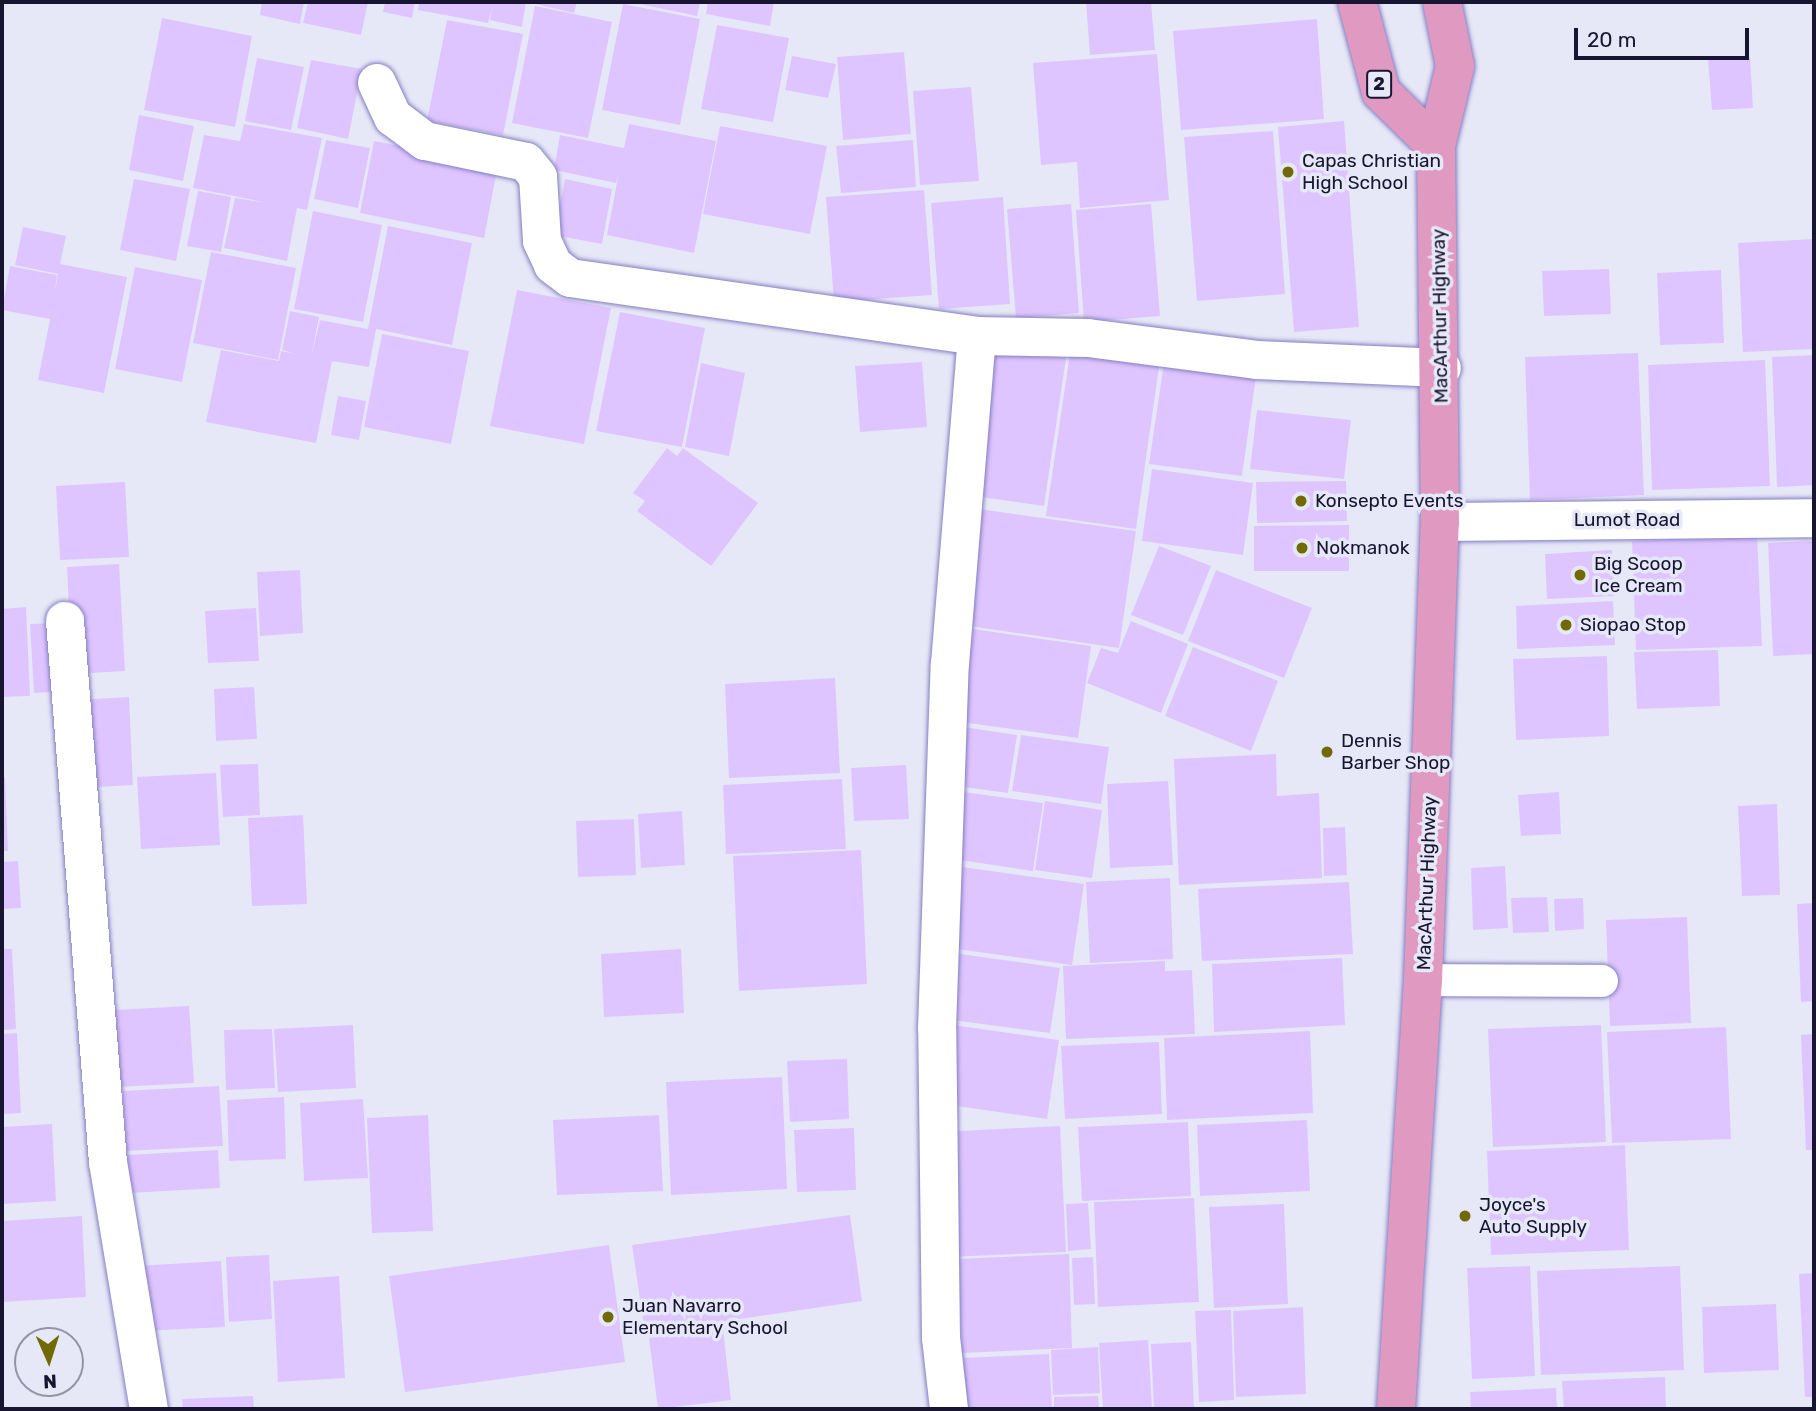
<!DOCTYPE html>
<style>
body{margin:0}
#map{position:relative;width:1816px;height:1411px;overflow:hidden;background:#e7e8f7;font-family:Rubik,sans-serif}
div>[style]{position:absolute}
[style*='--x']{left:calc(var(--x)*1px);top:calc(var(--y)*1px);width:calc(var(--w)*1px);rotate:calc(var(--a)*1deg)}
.building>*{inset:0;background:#dfc5ff}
.roads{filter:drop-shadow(0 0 2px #837fc3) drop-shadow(0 0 2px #837fc3)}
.service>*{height:32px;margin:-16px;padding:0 16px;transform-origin:16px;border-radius:16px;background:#fff}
.minor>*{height:38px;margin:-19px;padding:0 19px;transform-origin:19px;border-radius:19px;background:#fff}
.trunk>*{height:38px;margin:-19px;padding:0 19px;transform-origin:19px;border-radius:19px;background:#e09ac2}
.dots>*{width:19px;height:19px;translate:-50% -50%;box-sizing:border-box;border:4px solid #e7e8f7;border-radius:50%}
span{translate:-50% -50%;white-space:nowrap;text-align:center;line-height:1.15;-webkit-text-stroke:7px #e7e8f7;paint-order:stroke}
.shield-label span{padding:2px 5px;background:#e7e8f7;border:2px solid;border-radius:5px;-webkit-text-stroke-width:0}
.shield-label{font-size:18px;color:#181530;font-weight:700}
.poi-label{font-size:19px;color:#181530}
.left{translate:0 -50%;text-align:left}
.street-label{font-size:19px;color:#181530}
.frame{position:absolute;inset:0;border:4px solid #181530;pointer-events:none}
.north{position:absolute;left:14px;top:1327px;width:70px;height:70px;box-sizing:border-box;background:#e7e8f7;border:2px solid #9494a7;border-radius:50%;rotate:177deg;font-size:19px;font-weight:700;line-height:28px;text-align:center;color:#181530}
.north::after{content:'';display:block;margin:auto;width:24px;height:32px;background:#716a04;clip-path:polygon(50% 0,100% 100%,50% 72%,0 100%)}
.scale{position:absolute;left:1574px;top:28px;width:175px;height:32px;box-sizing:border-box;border:4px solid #181530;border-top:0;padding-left:9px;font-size:21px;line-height:24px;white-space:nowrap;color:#181530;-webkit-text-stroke:5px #e7e8f7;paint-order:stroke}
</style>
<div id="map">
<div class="building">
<div style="clip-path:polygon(262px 2px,304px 2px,300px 24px,260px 15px)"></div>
<div style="clip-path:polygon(308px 2px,368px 2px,361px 35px,303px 23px)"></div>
<div style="clip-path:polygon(385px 2px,415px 2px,412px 18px,383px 12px)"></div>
<div style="clip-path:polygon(419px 2px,526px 2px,522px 27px,490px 20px,492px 9px,488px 23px,418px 10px)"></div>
<div style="clip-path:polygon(527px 2px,577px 2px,574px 13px)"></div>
<div style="clip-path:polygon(630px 2px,700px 2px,697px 16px)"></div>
<div style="clip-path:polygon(708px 2px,774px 2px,770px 26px,706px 14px)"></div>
<div style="clip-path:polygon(1086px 2px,1151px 2px,1155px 50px,1090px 55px)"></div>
<div style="clip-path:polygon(623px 4px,700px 19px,680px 125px,602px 110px)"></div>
<div style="clip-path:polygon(535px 6px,612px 22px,588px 138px,512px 123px)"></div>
<div style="clip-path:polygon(162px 18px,252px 36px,235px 127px,144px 110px)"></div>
<div style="clip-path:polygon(1317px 19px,1324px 119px,1181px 130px,1173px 31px)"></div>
<div style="clip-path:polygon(447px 20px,523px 34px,503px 135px,427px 121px)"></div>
<div style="clip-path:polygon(717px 25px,789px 38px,773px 122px,701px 109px)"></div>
<div style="clip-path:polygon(904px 52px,911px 134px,843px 140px,837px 57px)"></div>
<div style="clip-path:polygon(1157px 54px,1169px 200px,1080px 208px,1077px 162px,1041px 165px,1033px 63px)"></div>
<div style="clip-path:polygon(792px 56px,836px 64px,828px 98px,785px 90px)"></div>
<div style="clip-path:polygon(1750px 57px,1753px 108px,1712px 110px,1708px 59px)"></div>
<div style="clip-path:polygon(257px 58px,304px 67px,291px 130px,245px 121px)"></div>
<div style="clip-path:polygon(311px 60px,362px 69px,348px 139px,297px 128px)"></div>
<div style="clip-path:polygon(971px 87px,979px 181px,920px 185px,913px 91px)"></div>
<div style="clip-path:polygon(139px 115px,194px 126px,183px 181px,129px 170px)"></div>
<div style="clip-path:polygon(1344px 121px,1359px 327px,1294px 332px,1278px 127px)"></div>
<div style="clip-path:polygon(244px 124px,322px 138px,307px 210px,297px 208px,287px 261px,224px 248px,235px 198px,268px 203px,193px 188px,204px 135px,240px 141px)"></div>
<div style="clip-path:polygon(629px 124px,716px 141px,694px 253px,607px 235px,619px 172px,616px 183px,554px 170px,560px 135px,624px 148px)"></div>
<div style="clip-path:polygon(720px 126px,827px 146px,810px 234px,703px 214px)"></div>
<div style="clip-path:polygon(1273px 131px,1285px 294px,1197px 301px,1184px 137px)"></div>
<div style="clip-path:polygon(326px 140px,370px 148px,358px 208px,314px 199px)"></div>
<div style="clip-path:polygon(913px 140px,916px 187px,841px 193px,836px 146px)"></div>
<div style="clip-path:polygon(374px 141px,498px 165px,484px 238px,360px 213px)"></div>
<div style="clip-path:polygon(134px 179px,190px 189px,176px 261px,120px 250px)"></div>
<div style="clip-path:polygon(565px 179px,612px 189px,602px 244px,554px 235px)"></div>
<div style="clip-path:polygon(924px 190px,932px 295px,834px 302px,826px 197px)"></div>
<div style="clip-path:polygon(198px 191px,231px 197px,221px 252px,187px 246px)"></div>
<div style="clip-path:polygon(1003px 197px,1010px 304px,939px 309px,931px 203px)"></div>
<div style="clip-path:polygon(1071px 204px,1079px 313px,1016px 318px,1007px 209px)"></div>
<div style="clip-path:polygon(1151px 204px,1160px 316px,1084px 322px,1076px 210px)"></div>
<div style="clip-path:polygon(313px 211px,382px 225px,363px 322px,294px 309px)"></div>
<div style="clip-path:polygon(388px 226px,472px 243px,452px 345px,376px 329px,369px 367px,332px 361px,316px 443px,206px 422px,221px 350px,279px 361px,281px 351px,296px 354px,282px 350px,290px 311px,319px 317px,311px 357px,320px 320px,368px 329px)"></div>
<div style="clip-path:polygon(23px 227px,66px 236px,60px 264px,127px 277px,104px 393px,38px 380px,50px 319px,2px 310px,10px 266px,57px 275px,55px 291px,58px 274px,15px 265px)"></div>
<div style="clip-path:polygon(1814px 239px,1814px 349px,1743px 352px,1738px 243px)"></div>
<div style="clip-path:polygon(211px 252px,296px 268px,278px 360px,193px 343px)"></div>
<div style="clip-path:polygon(135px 267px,202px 280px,182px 382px,115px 369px)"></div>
<div style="clip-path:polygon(1609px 269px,1611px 314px,1544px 316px,1542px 271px)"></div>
<div style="clip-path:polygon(1721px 270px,1724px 343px,1660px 345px,1657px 273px)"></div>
<div style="clip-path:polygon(517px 290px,611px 308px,584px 444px,490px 426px)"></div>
<div style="clip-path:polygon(620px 312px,705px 328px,682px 447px,596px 431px)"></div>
<div style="clip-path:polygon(382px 334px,469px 351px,451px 444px,364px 427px)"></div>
<div style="clip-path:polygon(1071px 347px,1160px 360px,1136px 529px,1046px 516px)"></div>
<div style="clip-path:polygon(996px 348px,1066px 358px,1044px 506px,974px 496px)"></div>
<div style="clip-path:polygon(1638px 353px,1644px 495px,1530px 500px,1525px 357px)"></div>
<div style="clip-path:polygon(1814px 355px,1814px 485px,1777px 487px,1772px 357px)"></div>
<div style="clip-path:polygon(1165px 356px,1257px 369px,1242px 476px,1149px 464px)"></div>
<div style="clip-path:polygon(1765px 360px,1770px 486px,1652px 490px,1648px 365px)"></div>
<div style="clip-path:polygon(922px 362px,927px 427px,860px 432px,855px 366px)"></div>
<div style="clip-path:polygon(701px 363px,745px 373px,729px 456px,685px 447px)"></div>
<div style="clip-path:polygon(338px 396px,366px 401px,359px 440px,331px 435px)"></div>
<div style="clip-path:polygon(1257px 410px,1351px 420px,1344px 479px,1250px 469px)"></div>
<div style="clip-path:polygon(667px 448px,677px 456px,683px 448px,758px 503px,711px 566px,637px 511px,645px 501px,633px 493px)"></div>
<div style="clip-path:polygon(1152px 469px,1253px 483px,1243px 555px,1142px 541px)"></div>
<div style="clip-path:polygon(1346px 481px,1347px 521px,1257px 523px,1256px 482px)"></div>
<div style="clip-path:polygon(125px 482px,129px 557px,60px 560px,56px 486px)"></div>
<div style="clip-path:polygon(972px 508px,1136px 531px,1119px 648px,956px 624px)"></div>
<div style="clip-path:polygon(1349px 525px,1349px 571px,1254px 571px,1254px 526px)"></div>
<div style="clip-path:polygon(1757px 535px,1762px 646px,1636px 650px,1632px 541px)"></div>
<div style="clip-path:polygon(1814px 541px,1814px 654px,1773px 656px,1768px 543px)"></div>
<div style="clip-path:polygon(1159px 546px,1211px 566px,1183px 635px,1131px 615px)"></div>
<div style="clip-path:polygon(1612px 550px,1615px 596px,1547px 599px,1545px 554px)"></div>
<div style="clip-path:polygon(119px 564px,125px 671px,72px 674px,67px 567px)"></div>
<div style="clip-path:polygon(300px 570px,303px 633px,260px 636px,257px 572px)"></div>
<div style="clip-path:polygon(1216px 570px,1312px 608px,1284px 678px,1188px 641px)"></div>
<div style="clip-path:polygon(1613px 601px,1615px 645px,1517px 649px,1516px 606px)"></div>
<div style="clip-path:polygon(26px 607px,30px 696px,2px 697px,2px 609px)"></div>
<div style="clip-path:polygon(256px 608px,259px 661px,208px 663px,205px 611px)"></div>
<div style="clip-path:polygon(1131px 621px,1188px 644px,1161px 713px,1087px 683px,1101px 648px,1118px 653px)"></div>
<div style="clip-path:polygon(61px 623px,66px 691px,34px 693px,30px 624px)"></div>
<div style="clip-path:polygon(973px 629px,1091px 646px,1078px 738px,960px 722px)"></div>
<div style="clip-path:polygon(1193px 647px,1278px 681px,1251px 751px,1165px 716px)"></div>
<div style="clip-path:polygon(1718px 650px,1720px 706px,1637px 709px,1634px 652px)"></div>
<div style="clip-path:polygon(1607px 656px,1609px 736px,1516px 740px,1513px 659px)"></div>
<div style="clip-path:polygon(835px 678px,840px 773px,729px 778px,725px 684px)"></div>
<div style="clip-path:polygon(254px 687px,257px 739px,216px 741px,214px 689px)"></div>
<div style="clip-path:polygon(129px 697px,133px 785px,82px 788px,76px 700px)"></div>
<div style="clip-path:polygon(957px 726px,1017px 735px,1008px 793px,949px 785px)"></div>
<div style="clip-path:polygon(1021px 735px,1109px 747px,1101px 804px,1012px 791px)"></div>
<div style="clip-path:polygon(1276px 754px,1277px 796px,1319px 793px,1322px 878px,1179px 885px,1174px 759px)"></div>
<div style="clip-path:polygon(258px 764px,260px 815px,223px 817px,220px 765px)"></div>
<div style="clip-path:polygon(906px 765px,909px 819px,854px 821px,851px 768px)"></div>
<div style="clip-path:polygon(216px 773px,220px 845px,141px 849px,137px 777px)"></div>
<div style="clip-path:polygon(5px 777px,8px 851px,2px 851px,2px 778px)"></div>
<div style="clip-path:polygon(842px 779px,846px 849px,726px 854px,723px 785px)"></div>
<div style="clip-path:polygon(1168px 781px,1173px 865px,1110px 868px,1107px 784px)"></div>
<div style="clip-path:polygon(956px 791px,1043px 803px,1033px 871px,947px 858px)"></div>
<div style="clip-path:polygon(1559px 792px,1561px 834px,1521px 836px,1518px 795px)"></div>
<div style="clip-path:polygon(1045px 801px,1102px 810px,1092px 878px,1035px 870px)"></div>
<div style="clip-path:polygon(1777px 804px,1780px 895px,1742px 896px,1738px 806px)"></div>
<div style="clip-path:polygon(682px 811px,685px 865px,641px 868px,638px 814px)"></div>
<div style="clip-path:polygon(303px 815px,307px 904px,252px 906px,248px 818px)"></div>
<div style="clip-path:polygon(634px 819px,636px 875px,578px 877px,576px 821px)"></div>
<div style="clip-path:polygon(1345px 827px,1347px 875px,1324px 876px,1323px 828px)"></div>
<div style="clip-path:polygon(861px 850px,867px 984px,739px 991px,733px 856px)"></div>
<div style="clip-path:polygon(18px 861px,21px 908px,2px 909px,2px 862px)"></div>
<div style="clip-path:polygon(1505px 866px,1508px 928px,1473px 930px,1471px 868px)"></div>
<div style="clip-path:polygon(962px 867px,1084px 884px,1072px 965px,950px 948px)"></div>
<div style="clip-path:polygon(1170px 878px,1173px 959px,1090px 963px,1086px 882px)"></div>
<div style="clip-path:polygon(1349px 882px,1353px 954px,1202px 961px,1198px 889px)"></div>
<div style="clip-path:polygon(1547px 897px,1549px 932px,1513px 933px,1511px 898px)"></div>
<div style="clip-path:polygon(1583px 898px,1584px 929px,1555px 931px,1554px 899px)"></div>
<div style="clip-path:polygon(1814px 903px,1814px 1001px,1801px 1002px,1797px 904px)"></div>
<div style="clip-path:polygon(1687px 917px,1691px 1023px,1610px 1026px,1606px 920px)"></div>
<div style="clip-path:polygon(2px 949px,12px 949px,16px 1029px,2px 1030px)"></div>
<div style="clip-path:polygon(681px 949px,684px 1013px,604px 1017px,601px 954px)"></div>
<div style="clip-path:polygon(953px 953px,1060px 968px,1050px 1033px,944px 1019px)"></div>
<div style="clip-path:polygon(1342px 958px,1345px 1025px,1214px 1032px,1212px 964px)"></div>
<div style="clip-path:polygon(1165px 961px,1165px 971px,1192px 970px,1195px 1034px,1066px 1039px,1063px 966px)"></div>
<div style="clip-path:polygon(189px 1006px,194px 1083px,118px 1087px,114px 1010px)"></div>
<div style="clip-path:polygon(353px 1025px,356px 1088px,278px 1092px,274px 1029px)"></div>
<div style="clip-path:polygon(953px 1025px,1059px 1040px,1047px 1119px,942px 1104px)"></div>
<div style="clip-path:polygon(1601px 1025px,1606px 1142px,1493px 1147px,1488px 1029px)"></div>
<div style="clip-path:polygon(1726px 1027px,1731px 1139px,1612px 1143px,1607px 1032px)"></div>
<div style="clip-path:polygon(272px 1029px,275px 1088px,226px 1090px,224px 1030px)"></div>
<div style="clip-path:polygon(1310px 1031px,1313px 1113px,1167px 1120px,1164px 1038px)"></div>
<div style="clip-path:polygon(17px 1033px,21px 1113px,2px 1114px,2px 1034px)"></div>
<div style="clip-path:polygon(1814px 1034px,1814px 1150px,1806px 1150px,1801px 1035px)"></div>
<div style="clip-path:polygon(1159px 1042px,1162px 1114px,1065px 1119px,1061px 1046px)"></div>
<div style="clip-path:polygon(847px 1059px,849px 1119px,790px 1122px,787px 1061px)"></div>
<div style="clip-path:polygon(782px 1077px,787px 1189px,671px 1195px,666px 1082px)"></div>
<div style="clip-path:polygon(219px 1086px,223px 1146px,126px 1151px,123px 1091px)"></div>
<div style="clip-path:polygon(284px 1097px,286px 1159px,229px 1161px,227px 1100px)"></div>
<div style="clip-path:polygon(363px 1099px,368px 1178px,304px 1181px,300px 1103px)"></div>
<div style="clip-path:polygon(428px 1115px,433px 1231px,372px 1233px,367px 1118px)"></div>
<div style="clip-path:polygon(659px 1115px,663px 1191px,557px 1195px,553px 1120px)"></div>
<div style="clip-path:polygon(1307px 1120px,1310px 1191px,1200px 1196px,1197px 1125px)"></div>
<div style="clip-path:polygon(1188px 1122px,1191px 1196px,1082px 1201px,1078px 1127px)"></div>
<div style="clip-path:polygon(52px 1124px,56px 1201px,2px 1204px,2px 1127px)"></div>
<div style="clip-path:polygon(1060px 1126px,1066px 1252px,947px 1257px,941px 1132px)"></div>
<div style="clip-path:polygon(854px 1128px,856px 1190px,797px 1192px,794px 1130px)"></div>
<div style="clip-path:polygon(1625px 1145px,1629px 1250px,1491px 1255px,1487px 1151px)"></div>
<div style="clip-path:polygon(218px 1150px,220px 1188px,129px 1193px,127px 1155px)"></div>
<div style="clip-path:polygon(1194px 1198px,1199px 1302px,1098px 1307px,1094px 1202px)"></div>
<div style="clip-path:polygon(1088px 1203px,1091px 1249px,1068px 1251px,1066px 1204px)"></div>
<div style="clip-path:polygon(1284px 1204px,1288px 1304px,1214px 1308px,1209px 1207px)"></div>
<div style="clip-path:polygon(850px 1215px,862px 1301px,645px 1333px,632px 1245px)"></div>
<div style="clip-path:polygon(82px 1216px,86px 1297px,2px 1302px,2px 1221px)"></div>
<div style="clip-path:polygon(609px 1245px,625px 1362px,405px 1392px,389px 1276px)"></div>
<div style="clip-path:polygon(1069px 1254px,1072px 1348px,962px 1353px,958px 1259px)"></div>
<div style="clip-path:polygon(269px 1255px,272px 1319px,229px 1322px,226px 1257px)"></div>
<div style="clip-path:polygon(1093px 1257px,1095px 1304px,1074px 1305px,1072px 1258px)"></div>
<div style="clip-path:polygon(221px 1261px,225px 1327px,140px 1331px,137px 1266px)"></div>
<div style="clip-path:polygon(1530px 1266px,1535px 1376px,1472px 1379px,1467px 1268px)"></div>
<div style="clip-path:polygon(1680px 1266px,1684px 1370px,1541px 1375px,1537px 1271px)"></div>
<div style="clip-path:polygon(1814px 1273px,1814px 1397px,1805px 1397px,1799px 1274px)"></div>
<div style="clip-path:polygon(339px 1276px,345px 1378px,278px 1382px,273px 1281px)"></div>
<div style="clip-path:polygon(1776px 1304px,1779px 1370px,1704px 1373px,1702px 1307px)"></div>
<div style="clip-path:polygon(1303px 1307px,1306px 1394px,1236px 1397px,1233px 1311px)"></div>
<div style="clip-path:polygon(1231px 1310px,1234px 1400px,1199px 1402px,1195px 1311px)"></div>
<div style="clip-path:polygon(723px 1329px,731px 1400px,658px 1409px,649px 1338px)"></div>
<div style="clip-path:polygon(1148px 1340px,1152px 1409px,1103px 1409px,1099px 1343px)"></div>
<div style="clip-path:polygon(1191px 1342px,1194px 1409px,1154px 1409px,1151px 1344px)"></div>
<div style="clip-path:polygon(1098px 1347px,1100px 1393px,1053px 1395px,1051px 1350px)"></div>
<div style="clip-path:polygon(1049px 1354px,1052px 1409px,964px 1409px,962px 1358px)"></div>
<div style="clip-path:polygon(1665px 1377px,1666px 1409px,1564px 1409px,1562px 1381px)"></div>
<div style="clip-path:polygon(1556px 1388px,1557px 1409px,1471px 1409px,1470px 1392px)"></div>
<div style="clip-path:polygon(253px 1396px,254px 1409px,183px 1409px,182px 1399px)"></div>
<div style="clip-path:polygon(1098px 1396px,1099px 1409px,1054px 1409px,1054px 1397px)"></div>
</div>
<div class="roads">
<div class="service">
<div style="--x:1423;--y:980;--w:179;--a:0.3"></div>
</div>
<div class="minor">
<div style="--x:377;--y:83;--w:38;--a:65"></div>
<div style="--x:393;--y:117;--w:40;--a:37"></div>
<div style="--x:425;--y:141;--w:103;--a:11.7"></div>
<div style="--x:526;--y:162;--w:19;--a:51"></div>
<div style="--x:538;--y:177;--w:64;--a:86.4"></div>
<div style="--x:542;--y:241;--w:26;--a:65"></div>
<div style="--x:553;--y:265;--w:21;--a:37"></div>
<div style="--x:570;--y:278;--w:411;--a:8.1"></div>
<div style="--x:977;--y:336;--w:111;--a:1"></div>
<div style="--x:1088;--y:338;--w:170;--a:7.4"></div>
<div style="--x:1257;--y:360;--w:185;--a:2.5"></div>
<div style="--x:1440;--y:522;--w:374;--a:-0.6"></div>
<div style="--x:65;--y:621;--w:543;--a:85.46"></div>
<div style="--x:108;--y:1162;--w:250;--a:80.6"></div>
<div style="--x:949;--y:1409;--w:71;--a:-96.4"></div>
<div style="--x:941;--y:1338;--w:309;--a:-90.7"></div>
<div style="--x:937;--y:1029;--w:365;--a:-88"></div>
<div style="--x:950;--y:664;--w:329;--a:-85.3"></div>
</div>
<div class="trunk">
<div style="--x:1357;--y:2;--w:93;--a:75.1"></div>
<div style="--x:1381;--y:92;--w:77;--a:44.5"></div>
<div style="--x:1396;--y:1409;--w:430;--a:-86.4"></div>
<div style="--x:1423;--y:980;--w:458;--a:-87.9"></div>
<div style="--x:1440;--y:522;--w:376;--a:-90.6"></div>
<div style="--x:1436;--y:146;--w:82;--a:-76.6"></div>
<div style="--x:1455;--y:66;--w:65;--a:-101.5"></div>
</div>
</div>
<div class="dots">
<div style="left:1288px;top:172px;background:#716a04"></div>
<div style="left:1301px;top:501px;background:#716a04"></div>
<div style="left:1302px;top:548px;background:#716a04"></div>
<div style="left:1580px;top:575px;background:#716a04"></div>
<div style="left:1566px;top:625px;background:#716a04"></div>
<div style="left:1327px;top:752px;background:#716a04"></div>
<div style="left:1465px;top:1216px;background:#716a04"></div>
<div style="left:608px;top:1317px;background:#716a04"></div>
</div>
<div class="shield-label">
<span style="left:1379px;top:84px">2</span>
</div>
<div class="poi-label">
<span class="left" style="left:1302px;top:172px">Capas Christian<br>High School</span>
<span class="left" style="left:1315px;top:501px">Konsepto Events</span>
<span class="left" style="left:1316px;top:548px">Nokmanok</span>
<span class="left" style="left:1594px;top:575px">Big Scoop<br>Ice Cream</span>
<span class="left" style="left:1580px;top:625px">Siopao Stop</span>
<span class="left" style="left:1341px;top:752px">Dennis<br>Barber Shop</span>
<span class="left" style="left:1479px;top:1216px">Joyce's<br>Auto Supply</span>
<span class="left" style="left:622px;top:1317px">Juan Navarro<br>Elementary School</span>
</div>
<div class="street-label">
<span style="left:1440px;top:316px;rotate:-91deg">MacArthur Highway</span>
<span style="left:1627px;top:520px">Lumot Road</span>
<span style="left:1427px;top:883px;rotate:-88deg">MacArthur Highway</span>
</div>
<div class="frame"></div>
<div class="north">N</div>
<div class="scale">20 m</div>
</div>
